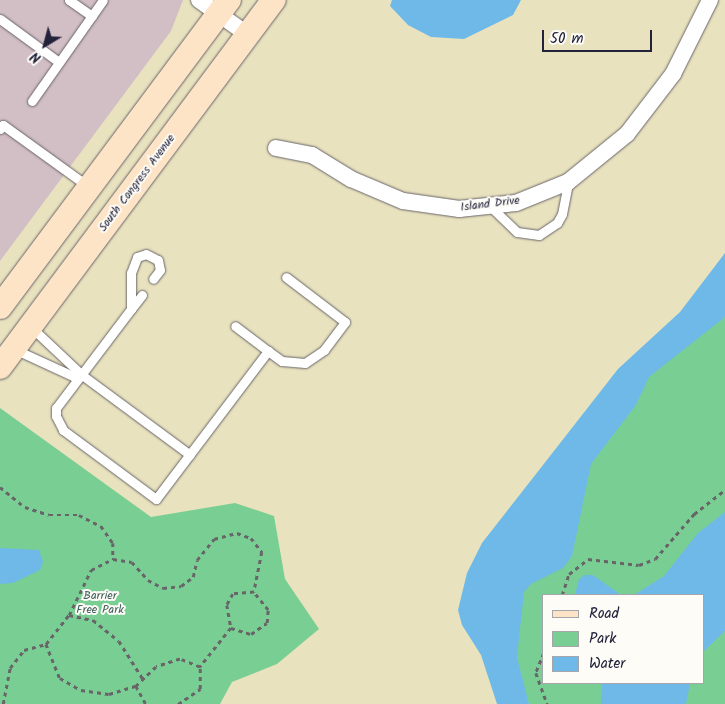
<!DOCTYPE html>
<style>
body{margin:0}
#map{position:relative;width:725px;height:704px;overflow:hidden;background:#e9e2bf;font-family:Kalam,sans-serif}
div>[style]{position:absolute}
[style*='--x']{left:calc(var(--x)*1px);top:calc(var(--y)*1px);width:calc(var(--w)*1px);rotate:calc(var(--a)*1deg)}
.industrial>*{inset:0;background:#d2bec5}
.green>*{inset:0;background:#79cf93}
.water>*{inset:0;background:#6eb9e7}
.path>*{height:2.5px;margin-top:-1.25px;transform-origin:0;background:repeating-linear-gradient(90deg,#686569 0 4px,transparent 0 8px)}
.roads{filter:drop-shadow(0 0 1px #686569) drop-shadow(0 0 1px #686569)}
.service>*{height:9px;margin:-4.5px;padding:0 4.5px;transform-origin:4.5px;border-radius:4.5px;background:#fff}
.minor>*{height:16px;margin:-8px;padding:0 8px;transform-origin:8px;border-radius:8px;background:#fff}
.secondary>*{height:24px;margin:-12px;padding:0 12px;transform-origin:12px;border-radius:12px;background:#fee4c6}
span{translate:-50% -50%;white-space:nowrap;text-align:center;line-height:1.15;-webkit-text-stroke:4px #fdfcf7;paint-order:stroke}
.street-label{font-size:12px;color:#22223b}
.park-label{font-size:12px;color:#405f5a}
.legend{position:absolute;left:542px;top:594px;width:162px;height:90px;box-sizing:border-box;background:#fdfcf7;border:1px solid #a5a5ac;margin:0;padding:6px 9px;list-style:none;font-size:15px;color:#22223b}
.legend li{display:flex;align-items:center;gap:10px;height:25px}
.legend b{width:25px;border:1px solid #a5a5ac}
.north{position:absolute;left:20px;top:20px;width:50px;height:50px;-webkit-text-stroke:4px #fdfcf7;paint-order:stroke;rotate:217deg;font-size:14px;font-weight:700;line-height:20px;text-align:center;color:#22223b}
.north::after{content:'';display:block;margin:auto;width:18px;height:22px;background:#22223b;clip-path:polygon(50% 0,100% 100%,50% 72%,0 100%)}
.scale{position:absolute;left:542px;top:30px;width:110px;height:22px;box-sizing:border-box;border:2px solid #22223b;border-top:0;padding-left:6px;font-size:15px;line-height:18px;white-space:nowrap;color:#22223b;-webkit-text-stroke:4px #fdfcf7;paint-order:stroke}
</style>
<div id="map">
<div class="industrial">
<div style="clip-path:polygon(0 0,183px 0,171px 31px,0 261px)"></div>
</div>
<div class="green">
<div style="clip-path:polygon(evenodd,725px 267px,725px 704px,516px 704px,516px 539px,725px 267px,544px 595px,704px 595px,704px 683px,544px 683px,544px 595px)"></div>
<div style="clip-path:polygon(0 408px,151px 517px,235px 503px,274px 516px,285px 579px,319px 629px,277px 664px,232px 682px,220px 704px,0 704px)"></div>
</div>
<div class="water">
<div style="clip-path:polygon(392px 0,521px 0,513px 15px,464px 39px,431px 37px,408px 25px,390px 6px)"></div>
<div style="clip-path:polygon(725px 253px,725px 317px,649px 377px,636px 405px,591px 464px,572px 556px,563px 568px,531px 584px,524px 592px,517px 657px,529px 704px,497px 704px,481px 655px,462px 625px,458px 610px,467px 573px,482px 543px,618px 369px,680px 312px)"></div>
<div style="clip-path:polygon(725px 512px,725px 631px,704px 651px,704px 595px,634px 595px,664px 576px,698px 533px)"></div>
<div style="clip-path:polygon(0 548px,39px 550px,43px 562px,40px 570px,13px 583px,0 584px)"></div>
<div style="clip-path:polygon(585px 575px,593px 575px,621px 595px,575px 595px,579px 579px)"></div>
<div style="clip-path:polygon(602px 683px,690px 683px,686px 704px,601px 704px)"></div>
</div>
<div class="path">
<div style="--x:0;--y:487;--w:32;--a:39"></div>
<div style="--x:25;--y:507;--w:25;--a:18"></div>
<div style="--x:49;--y:515;--w:30;--a:0"></div>
<div style="--x:79;--y:515;--w:25;--a:27"></div>
<div style="--x:101;--y:526;--w:21;--a:55"></div>
<div style="--x:113;--y:543;--w:16;--a:90"></div>
<div style="--x:562;--y:595;--w:22;--a:-72"></div>
<div style="--x:569;--y:574;--w:24;--a:-38"></div>
<div style="--x:588;--y:559;--w:51;--a:6.7"></div>
<div style="--x:639;--y:565;--w:17;--a:-21"></div>
<div style="--x:655;--y:559;--w:60;--a:-49.1"></div>
<div style="--x:694;--y:514;--w:39;--a:-38"></div>
<div style="--x:69;--y:615;--w:25;--a:12"></div>
<div style="--x:93;--y:620;--w:33;--a:39"></div>
<div style="--x:119;--y:641;--w:45;--a:57.7"></div>
<div style="--x:231;--y:628;--w:21;--a:17"></div>
<div style="--x:251;--y:634;--w:19;--a:-35"></div>
<div style="--x:267;--y:623;--w:13;--a:-86"></div>
<div style="--x:268;--y:610;--w:22;--a:-129"></div>
<div style="--x:46;--y:644;--w:37;--a:68"></div>
<div style="--x:60;--y:678;--w:24;--a:30"></div>
<div style="--x:81;--y:690;--w:28;--a:8"></div>
<div style="--x:109;--y:694;--w:28;--a:-17"></div>
<div style="--x:544;--y:653;--w:22;--a:112"></div>
<div style="--x:536;--y:673;--w:33;--a:70"></div>
<div style="--x:3;--y:704;--w:37;--a:-79"></div>
<div style="--x:10;--y:668;--w:23;--a:-52"></div>
<div style="--x:24;--y:650;--w:23;--a:-15"></div>
<div style="--x:46;--y:644;--w:37;--a:-52"></div>
<div style="--x:69;--y:615;--w:50;--a:-63.9"></div>
<div style="--x:91;--y:570;--w:25;--a:-27"></div>
<div style="--x:113;--y:559;--w:19;--a:9"></div>
<div style="--x:132;--y:562;--w:24;--a:48"></div>
<div style="--x:148;--y:580;--w:17;--a:28"></div>
<div style="--x:163;--y:588;--w:18;--a:-6"></div>
<div style="--x:181;--y:586;--w:15;--a:-37"></div>
<div style="--x:193;--y:577;--w:17;--a:-77"></div>
<div style="--x:197;--y:560;--w:27;--a:-51"></div>
<div style="--x:214;--y:539;--w:24;--a:-15"></div>
<div style="--x:237;--y:533;--w:15;--a:20"></div>
<div style="--x:251;--y:538;--w:18;--a:52"></div>
<div style="--x:262;--y:552;--w:41;--a:101.3"></div>
<div style="--x:254;--y:592;--w:21;--a:175"></div>
<div style="--x:233;--y:594;--w:13;--a:119"></div>
<div style="--x:227;--y:605;--w:23;--a:80"></div>
<div style="--x:231;--y:628;--w:50;--a:128.5"></div>
<div style="--x:200;--y:667;--w:22;--a:-158"></div>
<div style="--x:180;--y:659;--w:25;--a:162"></div>
<div style="--x:156;--y:667;--w:28;--a:136"></div>
<div style="--x:136;--y:686;--w:21;--a:61"></div>
<div style="--x:178;--y:704;--w:27;--a:-34"></div>
<div style="--x:200;--y:689;--w:22;--a:-90"></div>
</div>
<div class="roads">
<div class="service">
<div style="--x:69;--y:0;--w:28;--a:35"></div>
<div style="--x:0;--y:19;--w:73;--a:36.1"></div>
<div style="--x:32;--y:101;--w:123;--a:-54.9"></div>
<div style="--x:0;--y:129;--w:5;--a:-53"></div>
<div style="--x:3;--y:125;--w:106;--a:35.8"></div>
<div style="--x:490;--y:206;--w:37;--a:44"></div>
<div style="--x:517;--y:232;--w:22;--a:8"></div>
<div style="--x:539;--y:235;--w:22;--a:-34"></div>
<div style="--x:557;--y:223;--w:10;--a:-61"></div>
<div style="--x:562;--y:214;--w:33;--a:-79"></div>
<div style="--x:142;--y:295;--w:18;--a:128"></div>
<div style="--x:131;--y:309;--w:36;--a:-90"></div>
<div style="--x:131;--y:273;--w:17;--a:-69"></div>
<div style="--x:137;--y:257;--w:9;--a:-18"></div>
<div style="--x:146;--y:254;--w:13;--a:27"></div>
<div style="--x:158;--y:260;--w:10;--a:79"></div>
<div style="--x:160;--y:270;--w:11;--a:128"></div>
<div style="--x:131;--y:309;--w:124;--a:127.1"></div>
<div style="--x:56;--y:408;--w:8;--a:90"></div>
<div style="--x:56;--y:416;--w:16;--a:63"></div>
<div style="--x:63;--y:430;--w:116;--a:36.6"></div>
<div style="--x:156;--y:499;--w:186;--a:-52.9"></div>
<div style="--x:268;--y:351;--w:41;--a:-142.9"></div>
<div style="--x:31;--y:327;--w:70;--a:43.3"></div>
<div style="--x:82;--y:375;--w:134;--a:36.5"></div>
<div style="--x:14;--y:349;--w:65;--a:24.6"></div>
<div style="--x:73;--y:376;--w:9;--a:-6"></div>
<div style="--x:268;--y:351;--w:17;--a:36"></div>
<div style="--x:282;--y:361;--w:23;--a:5"></div>
<div style="--x:305;--y:363;--w:23;--a:-34"></div>
<div style="--x:324;--y:350;--w:35;--a:-53"></div>
<div style="--x:345;--y:322;--w:74;--a:-142.7"></div>
</div>
<div class="minor">
<div style="--x:199;--y:0;--w:60;--a:35.5"></div>
<div style="--x:276;--y:148;--w:37;--a:11"></div>
<div style="--x:312;--y:155;--w:46;--a:31.6"></div>
<div style="--x:351;--y:179;--w:56;--a:22.9"></div>
<div style="--x:403;--y:201;--w:57;--a:8.1"></div>
<div style="--x:459;--y:209;--w:57;--a:-6"></div>
<div style="--x:516;--y:203;--w:56;--a:-22"></div>
<div style="--x:568;--y:182;--w:76;--a:-39.1"></div>
<div style="--x:627;--y:134;--w:76;--a:-52.5"></div>
<div style="--x:673;--y:74;--w:83;--a:-63.4"></div>
</div>
<div class="secondary">
<div style="--x:0;--y:307;--w:383;--a:-53.3"></div>
<div style="--x:0;--y:367;--w:458;--a:-53.3"></div>
</div>
</div>
<div class="street-label">
<span style="left:137px;top:183px;rotate:-53deg">South Congress Avenue</span>
<span style="left:490px;top:204px;rotate:-7deg">Island Drive</span>
</div>
<div class="park-label">
<span style="left:100px;top:603px">Barrier<br>Free Park</span>
</div>
<ul class="legend">
<li><b style="height:6px;background:#fee4c6"></b>Road</li>
<li><b style="height:14px;background:#79cf93"></b>Park</li>
<li><b style="height:14px;background:#6eb9e7"></b>Water</li>
</ul>
<div class="north">N</div>
<div class="scale">50 m</div>
</div>
